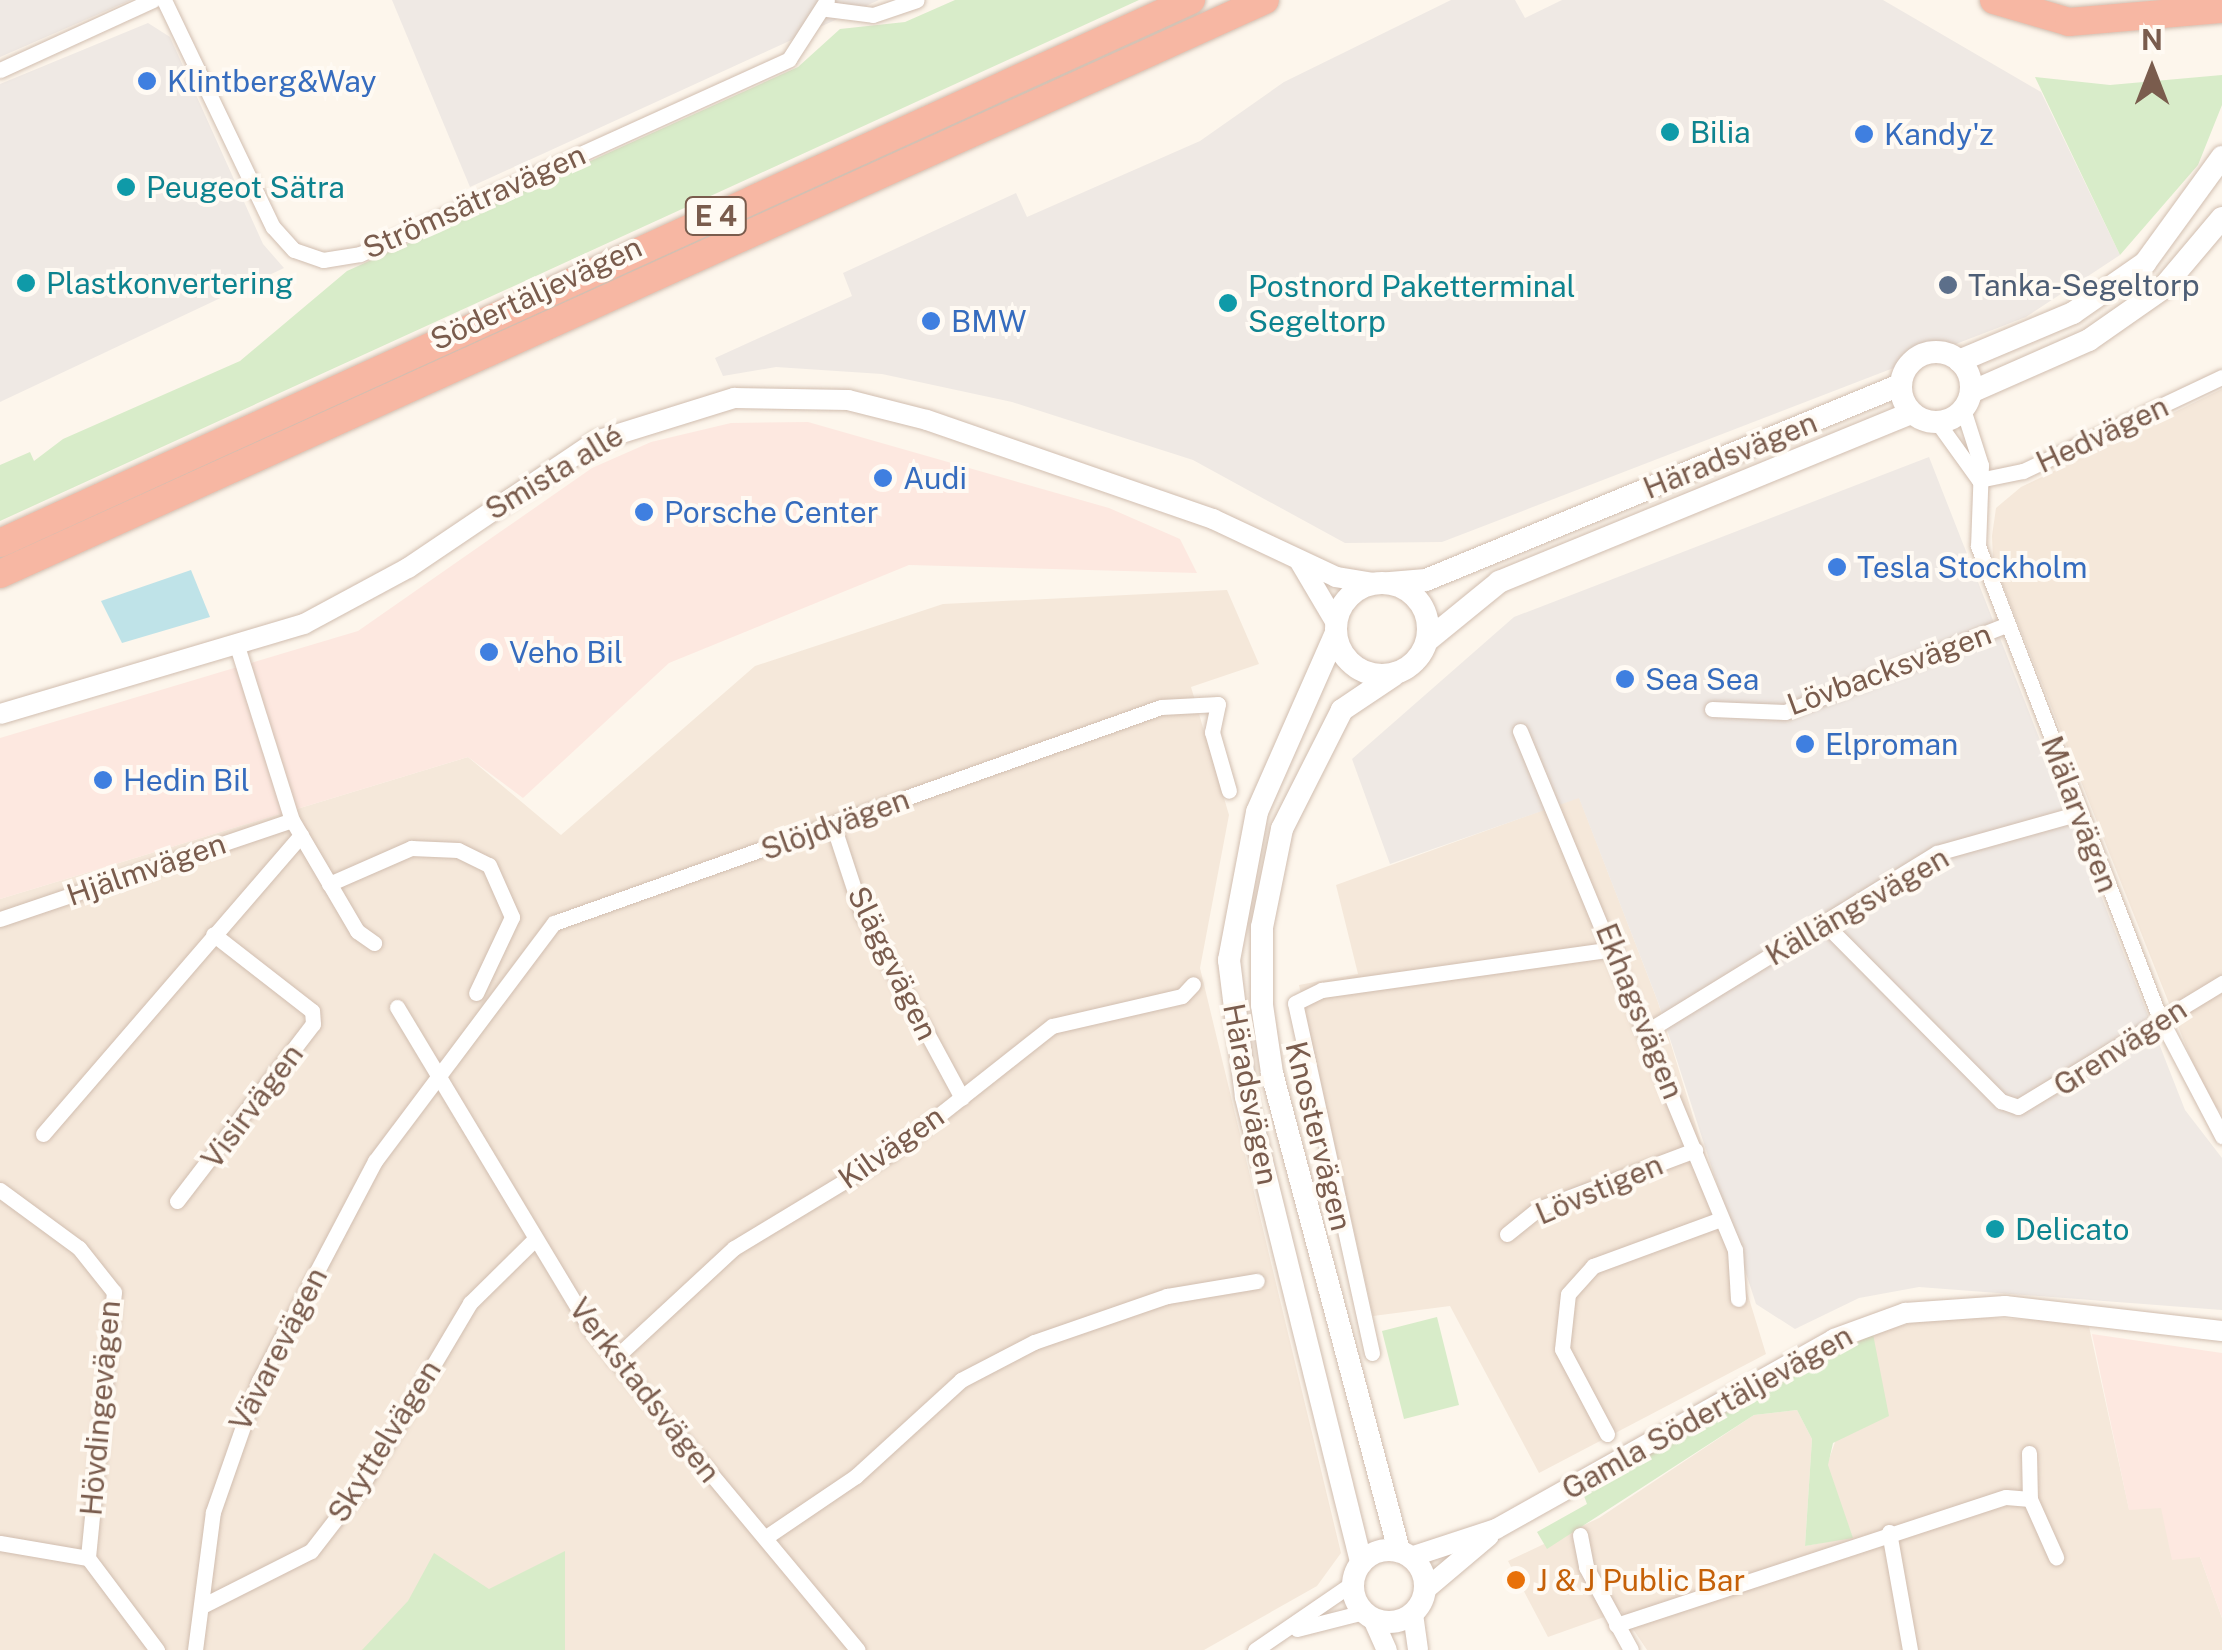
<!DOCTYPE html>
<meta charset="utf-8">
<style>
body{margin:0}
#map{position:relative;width:2222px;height:1650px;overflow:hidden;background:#fdf6ec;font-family:"Public Sans",sans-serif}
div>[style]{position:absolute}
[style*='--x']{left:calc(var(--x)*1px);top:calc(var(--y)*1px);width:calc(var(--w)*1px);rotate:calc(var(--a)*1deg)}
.residential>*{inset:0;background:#f5e8da}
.commercial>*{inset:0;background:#fde8e0}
.industrial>*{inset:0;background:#efe9e4}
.green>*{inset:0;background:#d8ecc9}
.water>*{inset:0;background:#bfe3e8}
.roads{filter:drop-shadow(0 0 2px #d1beb0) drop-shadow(0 0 2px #d1beb0)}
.minor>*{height:15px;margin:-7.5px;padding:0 7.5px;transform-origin:7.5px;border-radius:7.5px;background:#fff}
.tertiary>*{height:20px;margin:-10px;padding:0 10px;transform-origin:10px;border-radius:10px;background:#fff}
.secondary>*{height:22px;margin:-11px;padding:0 11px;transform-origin:11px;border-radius:11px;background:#fff}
.secondary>.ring{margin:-11px;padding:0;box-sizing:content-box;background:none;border:22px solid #fff;border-radius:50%}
.motorway>*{height:28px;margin:-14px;padding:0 14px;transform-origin:14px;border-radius:14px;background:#f7b7a3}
.dots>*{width:28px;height:28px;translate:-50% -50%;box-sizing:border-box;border:5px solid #fffaf3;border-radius:50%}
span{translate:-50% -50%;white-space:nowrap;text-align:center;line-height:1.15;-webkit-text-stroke:8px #fffaf3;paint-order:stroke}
.shield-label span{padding:2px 8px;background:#fffaf3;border:2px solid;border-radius:8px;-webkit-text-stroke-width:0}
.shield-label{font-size:28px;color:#7a5c4d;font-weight:700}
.shop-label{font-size:30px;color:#366cbe}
.left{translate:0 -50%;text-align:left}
.culture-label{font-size:30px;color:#0d838f}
.street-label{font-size:30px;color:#7a5c4d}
.service-label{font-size:30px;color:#4e5e75}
.food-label{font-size:30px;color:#c56008}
.north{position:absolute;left:2102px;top:20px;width:100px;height:100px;-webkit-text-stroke:8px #fffaf3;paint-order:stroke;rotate:0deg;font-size:28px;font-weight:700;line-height:40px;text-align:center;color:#7a5c4d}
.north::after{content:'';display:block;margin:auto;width:35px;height:45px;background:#7a5c4d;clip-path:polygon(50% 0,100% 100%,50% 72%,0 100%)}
</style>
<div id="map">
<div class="residential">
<div style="clip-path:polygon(2222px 389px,2222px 1114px,2205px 1094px,1993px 560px,1992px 536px,1996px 508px,2021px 487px)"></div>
<div style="clip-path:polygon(1227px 590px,1259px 664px,1191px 687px,1229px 815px,1200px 968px,1341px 1553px,1317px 1586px,1204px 1650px,0 1650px,0 899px,468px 757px,561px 835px,755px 666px,943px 604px)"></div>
<div style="clip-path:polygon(1579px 797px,1658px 1002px,1766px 1354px,1539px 1473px,1450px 1306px,1373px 1316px,1299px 985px,1358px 974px,1336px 885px)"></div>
<div style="clip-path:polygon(1936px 1316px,2088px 1322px,2129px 1509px,2161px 1507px,2200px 1557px,2222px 1618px,2222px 1650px,1647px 1650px,1621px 1611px,1548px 1637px,1508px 1561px,1599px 1518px,1754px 1415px,1797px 1410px,1812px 1439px,1805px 1546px,1852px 1537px,1827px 1465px,1873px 1334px)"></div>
</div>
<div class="commercial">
<div style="clip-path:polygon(808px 422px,1109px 508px,1180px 539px,1197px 573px,909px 565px,669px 663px,523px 798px,468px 757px,0 899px,0 738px,358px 631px,592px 468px,651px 442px,731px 423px)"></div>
<div style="clip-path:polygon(2092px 1334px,2222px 1353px,2222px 1618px,2200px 1557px,2172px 1560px,2161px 1508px,2129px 1510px)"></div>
</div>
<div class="industrial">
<div style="clip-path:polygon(0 0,131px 0,0 57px)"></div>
<div style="clip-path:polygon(392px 0,879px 0,470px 187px)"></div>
<div style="clip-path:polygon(1451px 0,1515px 0,1525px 18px,1562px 0,1883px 0,2041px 92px,2120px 255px,2026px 317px,1442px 542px,1345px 543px,1193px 460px,1012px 402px,882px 374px,776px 367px,723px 376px,715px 358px,852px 296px,843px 273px,1016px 193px,1027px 217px,1200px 141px,1284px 82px)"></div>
<div style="clip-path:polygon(148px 23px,170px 37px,263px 244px,284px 268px,0 402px,0 84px)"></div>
<div style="clip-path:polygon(1929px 457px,2185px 1110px,2222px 1158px,2222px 1310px,1919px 1287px,1859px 1298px,1795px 1329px,1756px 1304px,1658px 1002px,1579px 798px,1390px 864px,1352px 759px,1514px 617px)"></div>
</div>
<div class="green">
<div style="clip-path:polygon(955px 0,1139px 0,0 521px,0 465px,30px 452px,34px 461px,63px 439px,240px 361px,347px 271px,798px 67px,840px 29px,905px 22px)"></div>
<div style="clip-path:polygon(2222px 75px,2222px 105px,2198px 165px,2120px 255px,2035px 77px,2110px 85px)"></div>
<div style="clip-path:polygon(1437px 1317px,1459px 1405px,1404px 1419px,1382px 1331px)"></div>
<div style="clip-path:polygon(1873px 1334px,1889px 1416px,1833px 1443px,1828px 1465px,1853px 1538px,1805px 1546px,1812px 1439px,1797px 1410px,1754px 1415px,1547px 1549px,1537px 1532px,1587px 1504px,1581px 1488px)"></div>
<div style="clip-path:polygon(565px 1551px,565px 1650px,362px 1650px,408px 1601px,434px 1553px,489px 1589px)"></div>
</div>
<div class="water">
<div style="clip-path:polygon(191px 570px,210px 617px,122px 643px,101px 601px)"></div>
</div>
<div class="roads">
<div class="minor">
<div style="--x:164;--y:0;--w:252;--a:64.4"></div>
<div style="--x:273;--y:227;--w:31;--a:48"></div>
<div style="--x:294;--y:250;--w:31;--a:19"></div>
<div style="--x:323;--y:260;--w:37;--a:-9"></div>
<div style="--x:360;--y:254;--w:471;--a:-24.4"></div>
<div style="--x:789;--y:59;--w:70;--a:-57.2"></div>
<div style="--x:827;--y:9;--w:46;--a:7.4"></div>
<div style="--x:873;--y:15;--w:46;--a:-18.8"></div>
<div style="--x:0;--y:70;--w:168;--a:-24.6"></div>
<div style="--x:1963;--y:409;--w:59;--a:72.2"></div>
<div style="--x:1981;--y:465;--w:81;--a:92.1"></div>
<div style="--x:1978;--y:546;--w:504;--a:68.94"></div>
<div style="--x:2159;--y:1016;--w:136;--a:62.3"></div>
<div style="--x:1938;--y:423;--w:70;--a:54.3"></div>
<div style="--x:1979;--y:480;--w:45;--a:-11.6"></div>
<div style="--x:2023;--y:471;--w:220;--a:-25.3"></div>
<div style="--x:237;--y:646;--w:182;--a:72.5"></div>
<div style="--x:292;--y:820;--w:129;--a:59.6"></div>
<div style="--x:357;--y:931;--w:21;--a:35"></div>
<div style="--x:1712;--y:709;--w:73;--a:2.4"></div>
<div style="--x:1785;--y:712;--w:238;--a:-21.5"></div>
<div style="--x:1520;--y:731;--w:562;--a:67.5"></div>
<div style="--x:1735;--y:1250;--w:49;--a:86.5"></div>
<div style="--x:833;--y:825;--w:93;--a:71.8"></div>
<div style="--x:862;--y:913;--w:210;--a:61.6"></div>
<div style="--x:329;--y:884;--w:90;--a:-23.7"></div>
<div style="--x:411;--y:848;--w:47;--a:2.4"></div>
<div style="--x:458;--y:850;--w:34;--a:26"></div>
<div style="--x:489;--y:865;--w:57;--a:66.1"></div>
<div style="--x:512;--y:917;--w:84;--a:115.3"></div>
<div style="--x:0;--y:919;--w:308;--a:-18.7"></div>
<div style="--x:1825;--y:924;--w:250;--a:45.2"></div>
<div style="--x:2001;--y:1101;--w:18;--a:19"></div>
<div style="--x:2018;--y:1107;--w:239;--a:-31.3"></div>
<div style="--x:397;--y:1007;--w:378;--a:59"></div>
<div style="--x:592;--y:1331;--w:415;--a:50.2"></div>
<div style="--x:1649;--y:1030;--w:338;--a:-31.6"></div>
<div style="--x:1937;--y:853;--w:148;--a:-15.7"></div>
<div style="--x:43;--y:1134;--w:395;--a:-49.2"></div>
<div style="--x:0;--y:1190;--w:98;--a:36.3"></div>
<div style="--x:79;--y:1248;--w:56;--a:51.5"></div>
<div style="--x:114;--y:1292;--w:267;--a:95.6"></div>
<div style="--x:177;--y:1201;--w:223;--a:-52.5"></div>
<div style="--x:313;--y:1024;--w:13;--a:-94"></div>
<div style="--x:312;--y:1011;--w:125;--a:-142.1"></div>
<div style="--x:1507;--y:1234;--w:40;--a:-39"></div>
<div style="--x:1538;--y:1209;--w:168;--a:-20.6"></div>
<div style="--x:1372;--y:1353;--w:358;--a:-102.4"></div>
<div style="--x:1295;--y:1003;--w:30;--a:-26"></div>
<div style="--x:1322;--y:990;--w:296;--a:-8"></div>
<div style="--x:614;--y:1359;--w:163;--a:-42.8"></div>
<div style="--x:734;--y:1248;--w:184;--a:-31.2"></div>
<div style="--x:891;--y:1153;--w:205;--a:-38.3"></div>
<div style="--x:1052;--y:1026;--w:133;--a:-13"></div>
<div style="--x:1182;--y:996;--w:16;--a:-47"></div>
<div style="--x:1607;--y:1434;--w:96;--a:-117.9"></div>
<div style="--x:1562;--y:1349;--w:55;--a:-83.8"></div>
<div style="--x:1568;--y:1294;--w:38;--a:-48"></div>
<div style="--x:1593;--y:1266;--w:136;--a:-20.2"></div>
<div style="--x:2029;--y:1453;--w:46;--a:88.8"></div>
<div style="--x:2030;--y:1499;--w:64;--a:65.9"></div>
<div style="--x:1889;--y:1532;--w:120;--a:79.9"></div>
<div style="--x:1580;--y:1535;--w:33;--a:79"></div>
<div style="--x:1586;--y:1567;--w:94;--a:61.5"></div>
<div style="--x:766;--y:1537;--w:109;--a:-34.1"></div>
<div style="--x:856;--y:1476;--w:142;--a:-42.4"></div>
<div style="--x:961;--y:1380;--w:82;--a:-27.5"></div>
<div style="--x:1034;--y:1342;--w:141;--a:-19.1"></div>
<div style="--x:1167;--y:1296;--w:91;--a:-9.5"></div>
<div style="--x:0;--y:1543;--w:89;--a:9.7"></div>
<div style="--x:88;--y:1558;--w:115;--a:53.1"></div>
<div style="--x:202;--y:1606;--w:122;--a:-26.8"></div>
<div style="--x:311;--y:1551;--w:83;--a:-52.3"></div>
<div style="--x:362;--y:1485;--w:212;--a:-59.3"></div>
<div style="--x:470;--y:1303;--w:91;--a:-44.6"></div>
<div style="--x:1616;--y:1625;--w:410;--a:-18.2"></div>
<div style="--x:2006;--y:1497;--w:24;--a:5"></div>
<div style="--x:1297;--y:1629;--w:69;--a:-14.2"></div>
<div style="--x:195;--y:1650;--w:139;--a:-82.6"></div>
<div style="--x:213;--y:1512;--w:139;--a:-70.7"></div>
<div style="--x:259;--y:1381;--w:249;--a:-62.2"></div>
<div style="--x:375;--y:1161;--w:298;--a:-53.1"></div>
<div style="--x:554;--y:923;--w:644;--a:-19.59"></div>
<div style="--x:1161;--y:707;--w:57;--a:-3"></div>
<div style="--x:1218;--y:704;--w:29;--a:102"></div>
<div style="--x:1212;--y:732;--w:61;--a:73.9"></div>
<div style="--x:1255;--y:1650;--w:119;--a:-34.4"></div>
</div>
<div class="tertiary">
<div style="--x:1300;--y:562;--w:71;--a:59.5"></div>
<div style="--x:0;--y:714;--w:317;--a:-16.5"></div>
<div style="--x:304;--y:624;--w:118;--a:-28.3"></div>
<div style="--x:408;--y:568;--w:227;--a:-34"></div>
<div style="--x:596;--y:441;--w:145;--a:-17.3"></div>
<div style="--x:734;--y:398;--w:114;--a:1"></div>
<div style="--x:848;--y:400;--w:81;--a:14.2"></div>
<div style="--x:927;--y:420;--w:303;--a:19.1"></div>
<div style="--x:1213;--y:519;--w:136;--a:25.2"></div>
<div style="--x:1336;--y:577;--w:37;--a:9"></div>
<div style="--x:1411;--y:1557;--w:89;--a:-18.2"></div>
<div style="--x:1496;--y:1529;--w:388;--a:-29.3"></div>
<div style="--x:1834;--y:1339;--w:76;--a:-20.1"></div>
<div style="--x:1905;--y:1313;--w:100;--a:-4"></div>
<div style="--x:2005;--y:1306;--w:218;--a:6.6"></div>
<div style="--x:1426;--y:1589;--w:82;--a:-40.1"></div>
<div style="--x:1413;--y:1614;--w:36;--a:82"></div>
<div style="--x:1373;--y:1619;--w:34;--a:66"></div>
</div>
<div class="secondary">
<div class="ring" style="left:1901px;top:352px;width:48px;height:48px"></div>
<div style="--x:1959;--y:361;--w:124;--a:-22.8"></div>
<div style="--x:2073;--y:313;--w:88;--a:-34.8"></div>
<div style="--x:2145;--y:263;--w:131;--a:-54"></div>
<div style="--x:1971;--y:392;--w:129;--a:-23.8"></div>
<div style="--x:2089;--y:340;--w:89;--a:-34.9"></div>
<div style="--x:2162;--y:289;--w:93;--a:-49.8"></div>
<div class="ring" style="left:1336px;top:583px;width:70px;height:70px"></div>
<div style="--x:1390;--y:583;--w:36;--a:-5"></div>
<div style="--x:1426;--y:580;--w:513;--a:-22.36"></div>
<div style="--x:1335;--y:635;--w:193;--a:113.8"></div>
<div style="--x:1257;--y:812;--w:151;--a:100.7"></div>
<div style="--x:1229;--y:960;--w:138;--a:82.9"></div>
<div style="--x:1246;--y:1097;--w:480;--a:76.1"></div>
<div style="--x:1428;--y:640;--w:92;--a:-39.2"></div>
<div style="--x:1499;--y:582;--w:446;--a:-22.3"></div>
<div style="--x:1394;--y:675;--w:63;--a:146.1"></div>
<div style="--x:1342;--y:710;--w:133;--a:116.8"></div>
<div style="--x:1282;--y:829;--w:100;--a:101.5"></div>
<div style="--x:1262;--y:927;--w:78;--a:90"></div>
<div style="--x:1262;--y:1005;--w:69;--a:81.6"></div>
<div style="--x:1272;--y:1073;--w:495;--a:75.1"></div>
<div class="ring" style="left:1353px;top:1550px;width:50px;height:50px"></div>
</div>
<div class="motorway">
<div style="--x:1994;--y:0;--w:78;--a:16.3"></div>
<div style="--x:2069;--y:22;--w:154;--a:-4.9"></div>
<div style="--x:0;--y:543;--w:1309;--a:-24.51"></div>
<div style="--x:0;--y:574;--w:1389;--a:-24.41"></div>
</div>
</div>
<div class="dots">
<div style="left:147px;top:81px;background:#3f7fe0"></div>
<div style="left:1670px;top:132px;background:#0f9aa8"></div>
<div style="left:1864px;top:134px;background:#3f7fe0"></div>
<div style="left:126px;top:187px;background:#0f9aa8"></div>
<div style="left:26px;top:283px;background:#0f9aa8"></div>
<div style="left:1948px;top:285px;background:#5c6f8a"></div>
<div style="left:1228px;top:303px;background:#0f9aa8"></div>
<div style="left:931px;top:321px;background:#3f7fe0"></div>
<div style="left:883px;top:478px;background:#3f7fe0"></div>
<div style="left:644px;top:512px;background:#3f7fe0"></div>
<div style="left:1837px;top:567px;background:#3f7fe0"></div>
<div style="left:489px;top:652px;background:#3f7fe0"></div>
<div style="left:1625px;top:679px;background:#3f7fe0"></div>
<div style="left:1805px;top:744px;background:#3f7fe0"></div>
<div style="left:103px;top:780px;background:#3f7fe0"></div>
<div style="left:1995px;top:1229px;background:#0f9aa8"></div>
<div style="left:1516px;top:1580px;background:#e8710a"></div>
</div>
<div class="shield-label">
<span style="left:716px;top:216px">E 4</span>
</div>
<div class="shop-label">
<span class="left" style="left:167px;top:81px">Klintberg&amp;Way</span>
<span class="left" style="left:1884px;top:134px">Kandy'z</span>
<span class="left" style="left:951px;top:321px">BMW</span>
<span class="left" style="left:903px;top:478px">Audi</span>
<span class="left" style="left:664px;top:512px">Porsche Center</span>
<span class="left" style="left:1857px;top:567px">Tesla Stockholm</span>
<span class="left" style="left:509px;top:652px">Veho Bil</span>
<span class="left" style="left:1645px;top:679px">Sea Sea</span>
<span class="left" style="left:1825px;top:744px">Elproman</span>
<span class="left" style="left:123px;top:780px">Hedin Bil</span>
</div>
<div class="culture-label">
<span class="left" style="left:1690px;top:132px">Bilia</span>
<span class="left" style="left:146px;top:187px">Peugeot Sätra</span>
<span class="left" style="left:46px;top:283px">Plastkonvertering</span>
<span class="left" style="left:1248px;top:303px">Postnord Paketterminal<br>Segeltorp</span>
<span class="left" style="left:2015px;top:1229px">Delicato</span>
</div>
<div class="street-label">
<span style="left:474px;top:201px;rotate:-24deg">Strömsätravägen</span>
<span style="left:536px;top:293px;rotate:-25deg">Södertäljevägen</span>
<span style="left:2102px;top:434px;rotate:-25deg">Hedvägen</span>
<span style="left:1730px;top:455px;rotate:-22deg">Häradsvägen</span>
<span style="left:554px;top:472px;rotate:-31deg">Smista allé</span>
<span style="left:1889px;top:669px;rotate:-20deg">Lövbacksvägen</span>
<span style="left:2080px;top:814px;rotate:69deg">Mälarvägen</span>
<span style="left:835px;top:824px;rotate:-20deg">Slöjdvägen</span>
<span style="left:146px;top:869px;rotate:-19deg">Hjälmvägen</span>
<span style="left:1857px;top:906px;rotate:-30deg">Källängsvägen</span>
<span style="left:893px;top:963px;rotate:64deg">Släggvägen</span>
<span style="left:1640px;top:1011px;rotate:68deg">Ekhagsvägen</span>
<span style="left:2120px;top:1047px;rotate:-33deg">Grenvägen</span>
<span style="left:1251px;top:1094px;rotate:79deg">Häradsvägen</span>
<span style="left:252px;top:1106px;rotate:-53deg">Visirvägen</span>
<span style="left:1319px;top:1136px;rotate:76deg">Knostervägen</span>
<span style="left:891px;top:1147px;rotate:-35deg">Kilvägen</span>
<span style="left:1599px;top:1189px;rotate:-23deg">Lövstigen</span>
<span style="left:278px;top:1349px;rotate:-63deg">Vävarevägen</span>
<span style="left:645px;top:1390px;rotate:52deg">Verkstadsvägen</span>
<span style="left:100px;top:1408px;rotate:-85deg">Hövdingevägen</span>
<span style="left:1707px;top:1412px;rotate:-29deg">Gamla Södertäljevägen</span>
<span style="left:384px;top:1441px;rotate:-58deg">Skyttelvägen</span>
</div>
<div class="service-label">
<span class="left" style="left:1968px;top:285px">Tanka-Segeltorp</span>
</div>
<div class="food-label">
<span class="left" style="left:1536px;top:1580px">J &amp; J Public Bar</span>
</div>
<div class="north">N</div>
</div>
